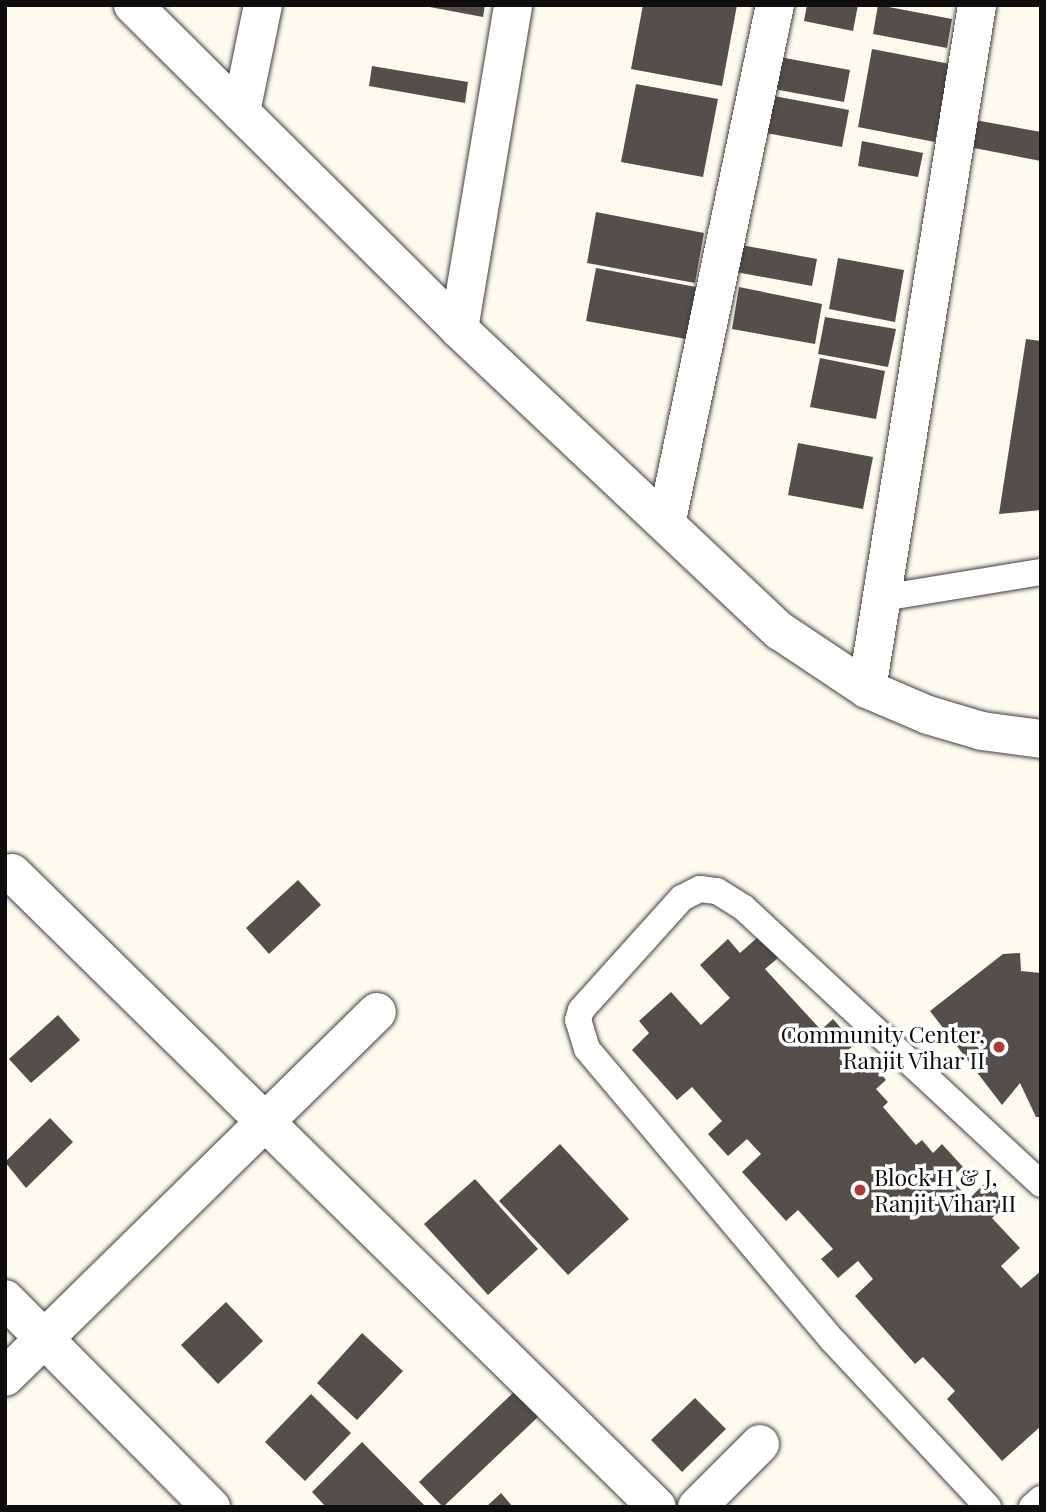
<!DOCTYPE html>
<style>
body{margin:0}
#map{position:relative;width:1046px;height:1512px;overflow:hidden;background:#fdfbee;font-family:"Playfair Display",serif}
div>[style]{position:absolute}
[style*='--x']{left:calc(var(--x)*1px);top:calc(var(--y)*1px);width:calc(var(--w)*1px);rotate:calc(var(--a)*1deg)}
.building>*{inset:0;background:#544f4a}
.roads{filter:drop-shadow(0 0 2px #404040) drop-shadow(0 0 2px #404040)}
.service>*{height:26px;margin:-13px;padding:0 13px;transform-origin:13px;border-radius:13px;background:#fff}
.minor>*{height:38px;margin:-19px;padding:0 19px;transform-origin:19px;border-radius:19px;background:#fff}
.tertiary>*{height:38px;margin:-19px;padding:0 19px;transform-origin:19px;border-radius:19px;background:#fff}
.dots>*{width:19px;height:19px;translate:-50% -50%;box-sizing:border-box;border:4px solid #fff;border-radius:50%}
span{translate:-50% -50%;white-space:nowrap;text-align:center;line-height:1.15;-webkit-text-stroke:7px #fff;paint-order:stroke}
.poi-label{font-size:23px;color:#0d0d0d}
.right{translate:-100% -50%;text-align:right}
.left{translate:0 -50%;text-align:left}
.frame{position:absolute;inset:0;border:7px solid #0d0d0d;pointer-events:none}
</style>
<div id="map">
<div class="building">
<div style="clip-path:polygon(419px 5px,485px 5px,483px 17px)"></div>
<div style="clip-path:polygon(643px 5px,737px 5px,722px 86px,631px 69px)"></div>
<div style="clip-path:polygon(807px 5px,858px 5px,853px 31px,804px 21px)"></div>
<div style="clip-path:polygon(878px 5px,952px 19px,947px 48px,873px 34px)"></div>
<div style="clip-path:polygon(872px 49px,950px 64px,935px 142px,858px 127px)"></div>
<div style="clip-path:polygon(774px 56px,850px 70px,844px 102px,768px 88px)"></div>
<div style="clip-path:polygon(372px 66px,468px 82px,465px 103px,369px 86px)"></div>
<div style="clip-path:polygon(636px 84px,718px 99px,703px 177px,621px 162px)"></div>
<div style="clip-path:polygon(763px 94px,849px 110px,842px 147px,755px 131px)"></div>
<div style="clip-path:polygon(969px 119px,1041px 132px,1041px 161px,964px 146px)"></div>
<div style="clip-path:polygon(862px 141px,923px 153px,918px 177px,858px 166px)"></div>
<div style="clip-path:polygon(596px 212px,704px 233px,695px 283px,587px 263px)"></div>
<div style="clip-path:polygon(741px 245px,817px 259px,812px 286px,736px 272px)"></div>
<div style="clip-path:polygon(838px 258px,904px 270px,895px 322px,829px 309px)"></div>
<div style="clip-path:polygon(596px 268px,696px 287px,686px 339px,586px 321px)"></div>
<div style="clip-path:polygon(739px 287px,822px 304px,815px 344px,732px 329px)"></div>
<div style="clip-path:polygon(825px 317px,896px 329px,888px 367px,818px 354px)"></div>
<div style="clip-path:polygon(1026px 339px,1041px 341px,1041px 510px,999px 514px)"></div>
<div style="clip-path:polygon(820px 358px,885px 371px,876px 419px,810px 407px)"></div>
<div style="clip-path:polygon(798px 443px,873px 457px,863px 509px,788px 495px)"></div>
<div style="clip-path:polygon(298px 880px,321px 905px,269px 954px,246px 928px)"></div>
<div style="clip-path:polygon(758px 937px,778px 958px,765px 969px,821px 1030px,833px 1019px,855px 1044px,839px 1058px,853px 1074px,869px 1059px,886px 1080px,876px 1089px,888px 1102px,883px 1107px,916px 1145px,922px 1140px,933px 1153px,942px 1144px,963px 1167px,950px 1178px,969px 1199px,987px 1181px,1008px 1204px,992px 1218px,1020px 1248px,1001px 1266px,1021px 1288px,1041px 1271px,1041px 1426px,1002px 1461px,947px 1399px,955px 1391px,923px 1357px,915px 1364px,855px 1296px,873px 1279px,858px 1261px,838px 1278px,821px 1259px,833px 1249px,798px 1210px,786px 1221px,742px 1172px,761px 1154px,747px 1139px,728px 1156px,708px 1134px,722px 1121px,692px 1087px,677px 1100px,632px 1050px,649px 1033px,639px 1021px,671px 992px,701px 1025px,730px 998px,700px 965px,728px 939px,740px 953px)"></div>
<div style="clip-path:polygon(1020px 953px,1021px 971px,1041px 973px,1041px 1117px,1036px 1117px,1020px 1083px,1002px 1105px,930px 1011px,1003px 954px)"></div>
<div style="clip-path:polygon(58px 1015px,80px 1040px,31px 1083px,9px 1059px)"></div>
<div style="clip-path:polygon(50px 1118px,73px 1142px,26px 1188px,5px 1162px)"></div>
<div style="clip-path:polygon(560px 1144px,629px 1219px,568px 1275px,499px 1201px)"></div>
<div style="clip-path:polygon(475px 1179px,538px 1249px,488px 1295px,424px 1224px)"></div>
<div style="clip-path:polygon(226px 1302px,263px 1341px,218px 1384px,181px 1345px)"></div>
<div style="clip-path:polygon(362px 1333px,403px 1371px,357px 1420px,317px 1383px)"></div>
<div style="clip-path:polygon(515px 1391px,539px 1416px,443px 1507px,419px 1482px)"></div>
<div style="clip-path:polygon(311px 1394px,351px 1433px,305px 1481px,265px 1442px)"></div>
<div style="clip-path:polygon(695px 1398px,726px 1429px,682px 1472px,651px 1440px)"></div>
<div style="clip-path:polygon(362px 1442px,426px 1507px,326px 1507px,312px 1492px)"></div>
<div style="clip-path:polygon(501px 1493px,513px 1507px,486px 1507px)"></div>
</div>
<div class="roads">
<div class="service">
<div style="--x:882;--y:598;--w:161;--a:-9.3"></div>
<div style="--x:988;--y:1507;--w:227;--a:-133"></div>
<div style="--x:833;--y:1341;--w:382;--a:-130.1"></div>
<div style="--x:587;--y:1049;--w:30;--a:-107"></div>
<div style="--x:578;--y:1020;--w:10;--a:-73"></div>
<div style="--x:581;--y:1010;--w:151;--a:-48"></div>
<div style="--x:682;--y:898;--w:20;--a:-27"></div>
<div style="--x:700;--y:889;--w:17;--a:7"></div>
<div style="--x:717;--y:891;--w:32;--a:32"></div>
<div style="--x:744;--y:908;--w:405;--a:42.9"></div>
<div style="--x:1032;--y:1507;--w:12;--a:-42"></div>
</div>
<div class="minor">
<div style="--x:241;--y:112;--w:109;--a:-78.4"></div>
<div style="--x:459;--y:329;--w:328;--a:-80.5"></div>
<div style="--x:667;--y:520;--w:526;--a:-78.16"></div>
<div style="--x:867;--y:689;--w:693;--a:-80.86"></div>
<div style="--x:12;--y:873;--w:904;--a:44.51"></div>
<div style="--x:5;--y:1299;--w:293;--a:45.3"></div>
<div style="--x:5;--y:1377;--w:521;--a:-44.46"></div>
<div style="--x:697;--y:1507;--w:89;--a:-45"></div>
</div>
<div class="tertiary">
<div style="--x:133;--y:5;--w:460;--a:44.8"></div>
<div style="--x:459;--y:329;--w:441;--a:43.3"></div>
<div style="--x:780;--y:631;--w:105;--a:33.7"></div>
<div style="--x:867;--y:689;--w:66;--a:23.1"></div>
<div style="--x:928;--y:715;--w:56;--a:16.5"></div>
<div style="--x:982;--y:731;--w:60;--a:7.7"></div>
</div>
</div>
<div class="dots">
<div style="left:999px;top:1047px;background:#ad3a35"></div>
<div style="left:860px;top:1190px;background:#ad3a35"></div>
</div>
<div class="poi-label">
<span class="right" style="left:985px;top:1047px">Community Center,<br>Ranjit Vihar II</span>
<span class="left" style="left:874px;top:1190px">Block H &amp; J,<br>Ranjit Vihar II</span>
</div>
<div class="frame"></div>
</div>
